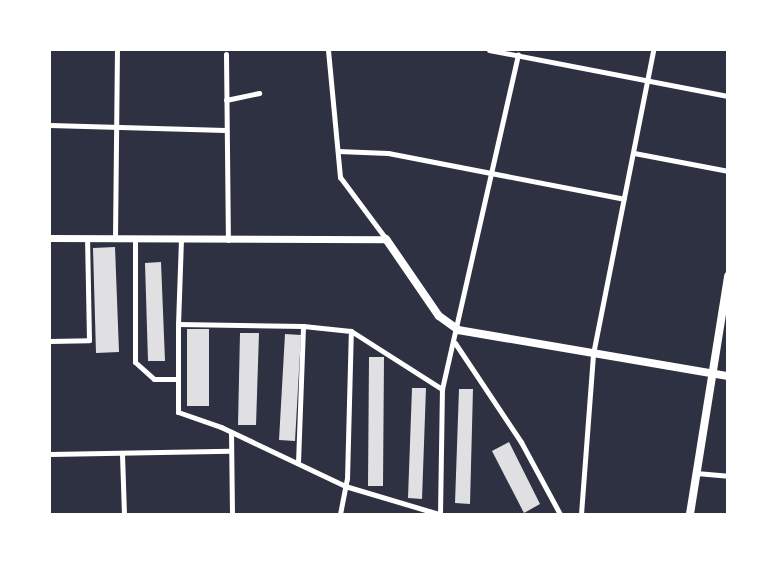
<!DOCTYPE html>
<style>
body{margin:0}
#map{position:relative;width:777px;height:564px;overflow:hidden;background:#2d3142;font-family:"Golos Text",sans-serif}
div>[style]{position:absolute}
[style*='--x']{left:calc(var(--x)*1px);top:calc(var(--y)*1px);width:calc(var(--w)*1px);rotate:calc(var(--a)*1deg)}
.building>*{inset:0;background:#e0e0e3}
.minor>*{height:5px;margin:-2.5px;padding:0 2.5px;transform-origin:2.5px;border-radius:2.5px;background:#fff}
.tertiary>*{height:7px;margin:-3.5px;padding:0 3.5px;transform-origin:3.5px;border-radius:3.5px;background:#fff}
.secondary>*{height:8px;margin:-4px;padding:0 4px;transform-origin:4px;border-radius:4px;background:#fff}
span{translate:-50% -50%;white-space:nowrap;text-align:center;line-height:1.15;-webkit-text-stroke:5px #fff;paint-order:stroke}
.frame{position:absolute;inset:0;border:51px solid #fff;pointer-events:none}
</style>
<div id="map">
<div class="building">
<div style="clip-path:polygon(115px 247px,119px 352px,96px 353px,93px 248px)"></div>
<div style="clip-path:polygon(161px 262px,165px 361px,148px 361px,145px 263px)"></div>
<div style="clip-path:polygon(187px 329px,209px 329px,209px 406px,187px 406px)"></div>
<div style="clip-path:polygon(240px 333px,259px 333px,256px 425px,238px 425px)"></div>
<div style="clip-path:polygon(285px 334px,301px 335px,295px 441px,279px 440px)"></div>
<div style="clip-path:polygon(369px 357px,384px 357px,383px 486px,368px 486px)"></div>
<div style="clip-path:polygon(412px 388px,426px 388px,422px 499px,408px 498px)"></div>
<div style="clip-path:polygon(459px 389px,473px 389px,470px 504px,455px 503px)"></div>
<div style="clip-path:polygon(509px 442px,540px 504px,524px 513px,492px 451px)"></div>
</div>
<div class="minor">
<div style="--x:328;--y:50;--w:128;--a:84.6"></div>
<div style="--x:340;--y:177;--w:77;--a:53.4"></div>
<div style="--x:489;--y:50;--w:243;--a:10.9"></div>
<div style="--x:226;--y:54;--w:186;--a:89.4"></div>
<div style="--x:226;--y:100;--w:34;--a:-12"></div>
<div style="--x:50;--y:125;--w:175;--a:1.6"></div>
<div style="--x:338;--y:151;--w:50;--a:2.3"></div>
<div style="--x:388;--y:153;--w:240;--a:11"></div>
<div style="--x:634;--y:153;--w:96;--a:10.8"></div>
<div style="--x:115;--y:238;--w:188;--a:-89.4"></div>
<div style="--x:135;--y:239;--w:123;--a:90"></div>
<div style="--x:135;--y:362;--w:25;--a:42"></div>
<div style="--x:154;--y:379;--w:24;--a:0"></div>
<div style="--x:181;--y:239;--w:85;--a:92"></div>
<div style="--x:178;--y:324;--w:125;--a:0.9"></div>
<div style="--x:303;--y:326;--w:48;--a:5.9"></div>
<div style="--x:351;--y:331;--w:108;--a:32.5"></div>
<div style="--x:178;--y:324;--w:88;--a:90"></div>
<div style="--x:178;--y:412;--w:46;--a:19.2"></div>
<div style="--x:221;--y:427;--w:137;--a:25.4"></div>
<div style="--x:345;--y:486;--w:98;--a:16.6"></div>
<div style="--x:50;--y:341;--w:39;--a:-1"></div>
<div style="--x:89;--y:340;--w:101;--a:-91.1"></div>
<div style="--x:455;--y:343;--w:119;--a:56.3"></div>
<div style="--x:521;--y:442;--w:82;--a:61.6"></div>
<div style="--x:231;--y:432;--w:82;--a:89.3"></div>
<div style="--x:50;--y:454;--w:180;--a:-1"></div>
<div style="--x:122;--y:454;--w:60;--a:88.1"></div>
<div style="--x:298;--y:463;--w:137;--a:-87.9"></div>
<div style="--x:696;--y:473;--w:32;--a:5"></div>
<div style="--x:340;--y:514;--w:36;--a:-79"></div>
<div style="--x:347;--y:479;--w:148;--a:-88.5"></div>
<div style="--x:440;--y:514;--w:125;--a:-89.1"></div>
<div style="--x:442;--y:389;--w:343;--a:-77.2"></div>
<div style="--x:581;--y:514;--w:160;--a:-85.7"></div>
<div style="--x:593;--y:354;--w:310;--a:-78.8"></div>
</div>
<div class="tertiary">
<div style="--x:50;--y:238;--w:336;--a:0.2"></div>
</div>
<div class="secondary">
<div style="--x:386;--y:239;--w:93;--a:55.5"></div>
<div style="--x:439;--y:316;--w:24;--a:36"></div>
<div style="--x:458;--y:330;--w:274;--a:9.7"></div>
<div style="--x:690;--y:514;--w:241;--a:-80.9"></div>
</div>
<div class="frame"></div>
</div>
